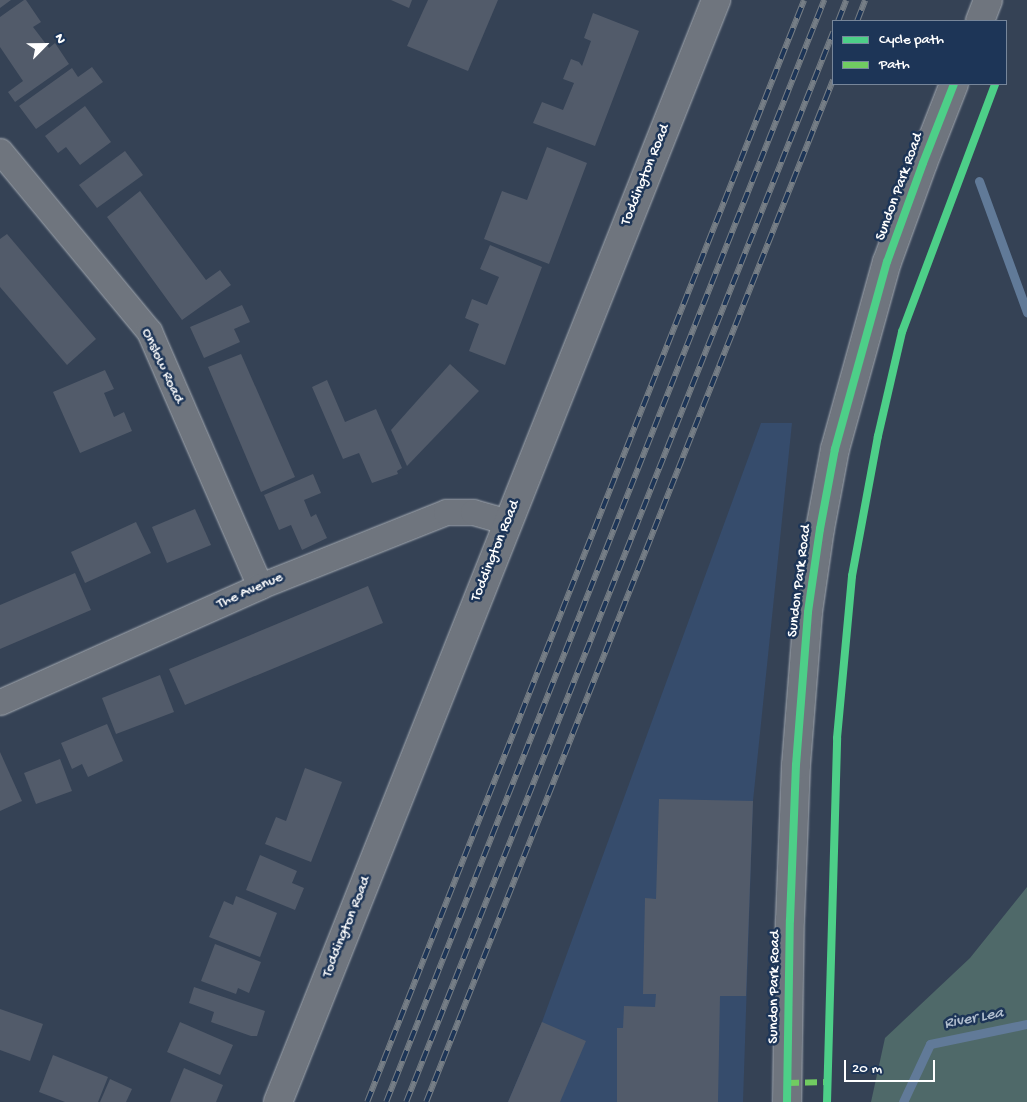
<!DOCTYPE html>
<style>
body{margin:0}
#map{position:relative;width:1027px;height:1102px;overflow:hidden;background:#354255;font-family:"Gochi Hand",sans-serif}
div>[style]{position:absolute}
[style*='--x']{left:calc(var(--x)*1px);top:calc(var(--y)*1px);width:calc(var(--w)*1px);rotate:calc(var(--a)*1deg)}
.built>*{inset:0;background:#364c6c}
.green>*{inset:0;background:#4f6969}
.stream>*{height:9px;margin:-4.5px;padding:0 4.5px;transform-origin:4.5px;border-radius:4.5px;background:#617a98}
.building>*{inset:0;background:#525b6a}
.roads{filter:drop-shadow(0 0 1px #a4aab2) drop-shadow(0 0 1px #a4aab2)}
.minor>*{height:25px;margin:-12.5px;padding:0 12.5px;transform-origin:12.5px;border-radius:12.5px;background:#6f757e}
.tertiary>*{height:28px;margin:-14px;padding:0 14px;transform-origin:14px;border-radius:14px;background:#6f757e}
.secondary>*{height:28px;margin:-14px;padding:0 14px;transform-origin:14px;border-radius:14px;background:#6f757e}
.rail>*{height:5.5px;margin-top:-2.75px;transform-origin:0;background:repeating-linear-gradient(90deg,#1d3557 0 11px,#767e86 0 22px);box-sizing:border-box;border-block:1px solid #767e86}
.quiet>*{height:6px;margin-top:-3px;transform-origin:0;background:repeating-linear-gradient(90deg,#71cb61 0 12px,transparent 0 18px)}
.cycleway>*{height:8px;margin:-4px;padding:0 4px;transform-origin:4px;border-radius:4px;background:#4dcf88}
span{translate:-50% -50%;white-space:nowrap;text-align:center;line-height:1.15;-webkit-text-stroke:5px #1d3557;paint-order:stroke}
.street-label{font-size:15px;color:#fff}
.water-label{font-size:16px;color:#b2bfcf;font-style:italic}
.legend{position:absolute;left:832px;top:20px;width:175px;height:65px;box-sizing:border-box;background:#1d3557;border:1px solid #77869a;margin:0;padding:6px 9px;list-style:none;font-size:15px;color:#fff}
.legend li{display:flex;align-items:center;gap:10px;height:25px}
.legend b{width:25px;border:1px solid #77869a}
.north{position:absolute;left:20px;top:20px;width:50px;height:50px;-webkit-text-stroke:4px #1d3557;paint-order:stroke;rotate:67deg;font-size:14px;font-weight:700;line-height:20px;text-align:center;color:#fff}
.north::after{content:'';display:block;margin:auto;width:18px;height:22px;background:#fff;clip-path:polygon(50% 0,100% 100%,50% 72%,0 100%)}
.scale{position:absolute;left:844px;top:1060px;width:91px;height:22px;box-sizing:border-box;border:2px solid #fff;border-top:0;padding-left:6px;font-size:15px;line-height:18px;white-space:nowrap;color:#fff;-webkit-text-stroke:4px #1d3557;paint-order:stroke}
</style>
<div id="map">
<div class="built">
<div style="clip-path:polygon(761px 423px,792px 423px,753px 801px,743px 1102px,508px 1102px,542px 1022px)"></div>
</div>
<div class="green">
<div style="clip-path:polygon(1027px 887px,1027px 1102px,871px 1102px,885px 1038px,970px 958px)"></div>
</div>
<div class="stream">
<div style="--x:979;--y:181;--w:140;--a:69.9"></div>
<div style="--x:903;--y:1102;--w:64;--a:-65"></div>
<div style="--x:930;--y:1044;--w:99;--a:-11.7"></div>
</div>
<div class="building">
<div style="clip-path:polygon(0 0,11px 0,0 8px)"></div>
<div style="clip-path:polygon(24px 0,26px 0,41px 22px,33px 27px,49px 48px,55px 43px,69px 64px,15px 102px,8px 92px,23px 81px,0 47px,0 17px)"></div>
<div style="clip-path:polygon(391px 0,412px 0,409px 8px)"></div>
<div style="clip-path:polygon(428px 0,498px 0,468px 71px,407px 46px)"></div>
<div style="clip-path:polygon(593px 13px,639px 31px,595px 146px,533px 123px,542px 102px,563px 110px,574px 83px,563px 79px,571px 59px,579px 62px,582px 66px,591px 41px,584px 38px)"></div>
<div style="clip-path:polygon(92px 67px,103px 82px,36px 129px,19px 106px,72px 68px,78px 77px)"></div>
<div style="clip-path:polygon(85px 106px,111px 142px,80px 165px,66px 147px,58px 153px,45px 136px)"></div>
<div style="clip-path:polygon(547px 147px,587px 163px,549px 264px,484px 239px,502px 191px,527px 200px)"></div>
<div style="clip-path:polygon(125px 151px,143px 175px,97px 208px,79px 185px)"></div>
<div style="clip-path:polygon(140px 191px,206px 280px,220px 270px,231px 285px,182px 320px,107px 217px)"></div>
<div style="clip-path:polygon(7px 234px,96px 339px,67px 365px,0 287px,0 239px)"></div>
<div style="clip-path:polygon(490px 245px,542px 267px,505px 365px,469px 351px,479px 324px,465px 318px,472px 299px,487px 305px,499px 277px,480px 269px)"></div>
<div style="clip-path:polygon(242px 305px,250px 322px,234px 329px,240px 342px,204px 358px,190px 327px)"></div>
<div style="clip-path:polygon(241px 354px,295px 477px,261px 492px,208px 367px)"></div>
<div style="clip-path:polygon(450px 364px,479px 391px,407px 466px,391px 430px)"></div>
<div style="clip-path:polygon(105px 370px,114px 389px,104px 393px,114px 417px,124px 412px,132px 431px,80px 453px,53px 392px)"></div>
<div style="clip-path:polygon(327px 380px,345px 422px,376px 409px,402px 468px,397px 471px,398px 474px,372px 483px,359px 453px,343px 459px,312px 387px)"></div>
<div style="clip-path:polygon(313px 474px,321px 493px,304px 500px,311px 517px,316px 514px,327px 538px,302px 550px,291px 525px,279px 530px,264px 495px)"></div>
<div style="clip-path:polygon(195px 509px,211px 545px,167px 563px,152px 527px)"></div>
<div style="clip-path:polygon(136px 522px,151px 553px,85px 583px,71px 552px)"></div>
<div style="clip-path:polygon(75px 573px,91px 610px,0 649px,0 605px)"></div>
<div style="clip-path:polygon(368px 586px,383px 623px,185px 705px,169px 669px)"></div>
<div style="clip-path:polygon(160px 675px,174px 712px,116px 734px,102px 698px)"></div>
<div style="clip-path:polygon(107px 724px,123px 761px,88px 777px,82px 764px,72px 769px,61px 743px)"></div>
<div style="clip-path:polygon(0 752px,22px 801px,0 811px)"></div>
<div style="clip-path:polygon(60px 759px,72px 791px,36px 804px,24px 773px)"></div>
<div style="clip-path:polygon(305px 768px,342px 782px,311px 862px,265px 844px,276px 817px,286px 821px)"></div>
<div style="clip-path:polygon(659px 799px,753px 801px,746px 996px,720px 996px,718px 1102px,617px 1102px,617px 1028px,623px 1028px,624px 1006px,655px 1007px,656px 994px,643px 994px,645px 898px,656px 899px)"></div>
<div style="clip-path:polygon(260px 855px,297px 871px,292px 883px,304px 888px,295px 910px,246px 890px)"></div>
<div style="clip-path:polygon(236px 896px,277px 913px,260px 957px,209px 937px,224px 901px,233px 905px)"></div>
<div style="clip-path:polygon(215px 944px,261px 962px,249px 993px,238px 988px,236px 994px,201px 981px)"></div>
<div style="clip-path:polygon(194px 987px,265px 1011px,257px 1036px,251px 1036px,211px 1022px,214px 1012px,189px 1003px)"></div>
<div style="clip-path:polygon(0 1009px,43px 1024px,30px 1061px,0 1050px)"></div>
<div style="clip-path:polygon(180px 1022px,233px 1045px,220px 1075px,167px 1052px)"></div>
<div style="clip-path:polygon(542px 1022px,586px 1041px,560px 1102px,508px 1102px)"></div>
<div style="clip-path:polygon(53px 1055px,108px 1077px,98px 1102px,65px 1102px,39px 1092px)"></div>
<div style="clip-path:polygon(184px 1068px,223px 1085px,216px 1102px,170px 1102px)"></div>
<div style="clip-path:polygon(110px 1079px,132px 1089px,126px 1102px,100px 1102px)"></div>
</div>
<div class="roads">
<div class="minor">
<div style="--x:0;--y:151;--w:234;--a:50.4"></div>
<div style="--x:149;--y:331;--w:278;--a:66.5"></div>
<div style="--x:0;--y:702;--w:285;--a:-24"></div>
<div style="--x:260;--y:586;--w:200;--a:-21.7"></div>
<div style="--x:446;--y:512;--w:27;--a:0"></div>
<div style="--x:473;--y:512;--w:35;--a:16"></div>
</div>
<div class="tertiary">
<div style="--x:980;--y:21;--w:22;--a:-69"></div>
<div style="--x:787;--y:1102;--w:182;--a:-89.1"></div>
<div style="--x:790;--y:920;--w:155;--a:-87.8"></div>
<div style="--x:796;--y:765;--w:153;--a:-85.5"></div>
<div style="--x:808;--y:612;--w:84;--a:-81.8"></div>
<div style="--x:820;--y:529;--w:81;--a:-79.4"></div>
<div style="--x:835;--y:449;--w:194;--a:-74.5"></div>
<div style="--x:887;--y:262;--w:105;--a:-70"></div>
<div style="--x:923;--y:163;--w:85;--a:-68.6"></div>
</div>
<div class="secondary">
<div style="--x:278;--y:1102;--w:1186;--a:-68.32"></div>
</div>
</div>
<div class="rail">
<div style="--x:838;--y:21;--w:22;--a:-69"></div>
<div style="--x:857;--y:21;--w:22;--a:-69"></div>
<div style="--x:367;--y:1102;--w:1185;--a:-68.37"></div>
<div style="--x:386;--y:1102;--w:1186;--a:-68.32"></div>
<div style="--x:406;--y:1102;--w:1152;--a:-68.24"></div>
<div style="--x:426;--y:1102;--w:1100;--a:-68.29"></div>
</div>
<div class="quiet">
<div style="--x:787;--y:1083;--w:41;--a:-1.4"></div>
</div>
<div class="cycleway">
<div style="--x:787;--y:1102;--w:182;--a:-89.1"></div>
<div style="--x:790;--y:920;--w:155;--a:-87.8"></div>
<div style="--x:796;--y:765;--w:153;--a:-85.5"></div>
<div style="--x:808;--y:612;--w:84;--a:-81.8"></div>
<div style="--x:820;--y:529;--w:81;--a:-79.4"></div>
<div style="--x:835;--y:449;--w:194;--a:-74.5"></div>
<div style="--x:887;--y:262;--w:105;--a:-70"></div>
<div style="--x:923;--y:163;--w:85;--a:-68.6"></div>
<div style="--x:827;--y:1102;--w:364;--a:-88.4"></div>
<div style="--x:837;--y:738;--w:163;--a:-84.7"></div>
<div style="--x:852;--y:576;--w:142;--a:-79.5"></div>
<div style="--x:878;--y:436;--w:107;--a:-77"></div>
<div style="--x:902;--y:332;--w:265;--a:-69.4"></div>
</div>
<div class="street-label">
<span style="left:646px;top:175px;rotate:-68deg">Toddington Road</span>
<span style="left:900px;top:187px;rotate:-70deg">Sundon Park Road</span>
<span style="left:162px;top:366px;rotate:65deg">Onslow Road</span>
<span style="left:496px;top:551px;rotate:-68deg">Toddington Road</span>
<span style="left:800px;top:581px;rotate:-83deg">Sundon Park Road</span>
<span style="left:250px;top:591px;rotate:-24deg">The Avenue</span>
<span style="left:347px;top:927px;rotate:-68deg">Toddington Road</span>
<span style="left:775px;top:987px;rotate:-89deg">Sundon Park Road</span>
</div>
<div class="water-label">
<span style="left:974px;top:1020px;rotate:-11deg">River Lea</span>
</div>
<ul class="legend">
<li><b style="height:6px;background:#4dcf88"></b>Cycle path</li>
<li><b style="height:6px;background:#71cb61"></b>Path</li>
</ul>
<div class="north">N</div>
<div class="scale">20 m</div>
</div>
